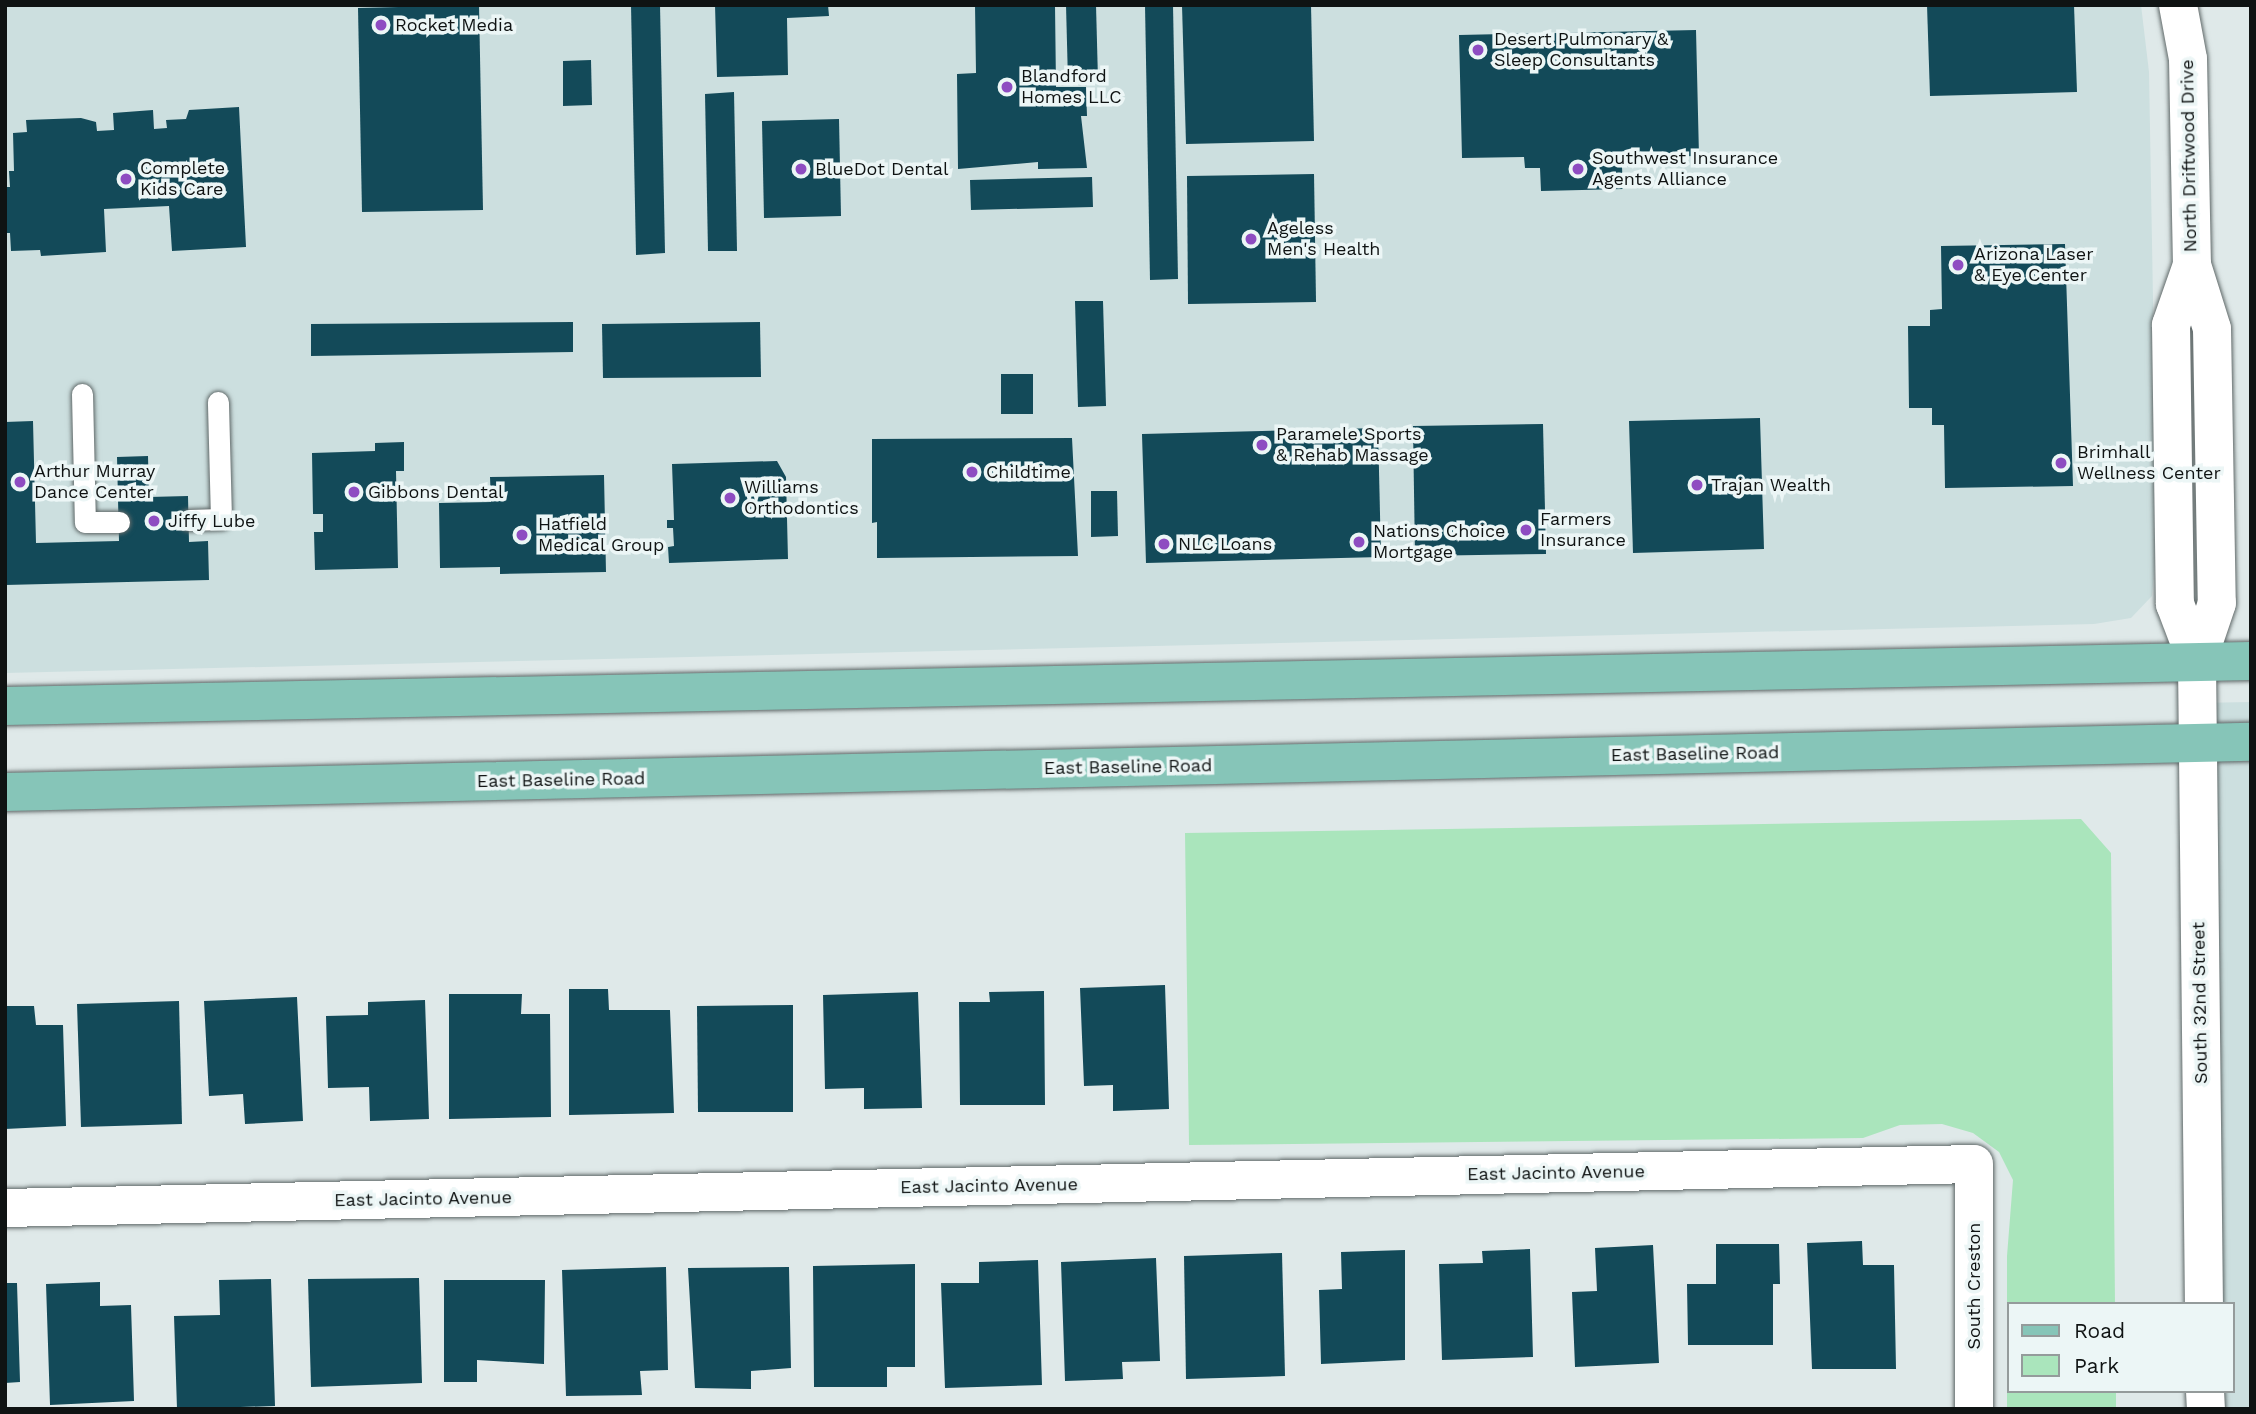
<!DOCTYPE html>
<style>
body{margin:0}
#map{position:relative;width:2256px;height:1414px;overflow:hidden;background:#dfe9e9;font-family:"Work Sans",sans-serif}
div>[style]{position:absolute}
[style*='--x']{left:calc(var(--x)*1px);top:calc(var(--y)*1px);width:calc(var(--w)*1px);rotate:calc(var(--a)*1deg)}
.built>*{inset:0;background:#ccdfdf}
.green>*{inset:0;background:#aae5bc}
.building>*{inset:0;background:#134a59}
.roads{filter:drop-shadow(0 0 2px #606969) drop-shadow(0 0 2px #606969)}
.service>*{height:21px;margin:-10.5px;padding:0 10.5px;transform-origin:10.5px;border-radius:10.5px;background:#fff}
.minor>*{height:38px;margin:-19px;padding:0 19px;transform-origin:19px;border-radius:19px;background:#fff}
.tertiary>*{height:38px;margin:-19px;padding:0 19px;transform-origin:19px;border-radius:19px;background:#fff}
.primary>*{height:38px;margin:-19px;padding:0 19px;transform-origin:19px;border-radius:19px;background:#86c5b8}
.dots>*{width:19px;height:19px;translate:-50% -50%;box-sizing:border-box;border:4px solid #ecf6f6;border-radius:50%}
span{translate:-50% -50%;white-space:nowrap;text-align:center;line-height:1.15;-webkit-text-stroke:7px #ecf6f6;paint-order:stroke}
.poi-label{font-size:18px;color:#0f1313}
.left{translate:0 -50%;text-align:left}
.street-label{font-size:18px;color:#0f1313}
.frame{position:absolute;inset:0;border:7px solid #0f1313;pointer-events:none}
.legend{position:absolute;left:2007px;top:1302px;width:228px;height:91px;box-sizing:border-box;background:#ecf6f6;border:2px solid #949b9b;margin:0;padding:9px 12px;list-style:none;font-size:21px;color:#0f1313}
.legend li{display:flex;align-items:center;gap:14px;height:35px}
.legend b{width:35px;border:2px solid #949b9b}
</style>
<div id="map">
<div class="built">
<div style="clip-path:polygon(5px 5px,2141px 5px,2149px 72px,2153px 300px,2155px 559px,2152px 596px,2131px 618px,2094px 624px,5px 673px)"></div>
<div style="clip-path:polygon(2251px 702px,2251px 1409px,2206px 1409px,2205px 1391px,2233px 1391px,2233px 1304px,2204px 1304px,2197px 703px)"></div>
</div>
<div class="green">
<div style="clip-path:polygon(2081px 819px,2111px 853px,2115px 1304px,2009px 1304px,2009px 1391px,2116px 1391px,2116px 1409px,2007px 1409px,2007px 1256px,2013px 1180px,1999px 1152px,1973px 1133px,1942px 1124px,1900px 1125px,1863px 1138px,1189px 1145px,1185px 833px)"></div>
</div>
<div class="building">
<div style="clip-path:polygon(479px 5px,483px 210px,362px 212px,358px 8px)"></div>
<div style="clip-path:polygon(631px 5px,660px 5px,665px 253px,636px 255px)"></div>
<div style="clip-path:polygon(715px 5px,828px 5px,829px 16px,787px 18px,788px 75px,717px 77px)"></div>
<div style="clip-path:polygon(975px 5px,1055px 5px,1056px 87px,1086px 87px,1087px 116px,1081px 116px,1087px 168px,1038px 169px,1038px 162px,958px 169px,957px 74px,976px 73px)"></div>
<div style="clip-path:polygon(1066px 5px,1096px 5px,1098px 80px,1068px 81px)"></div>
<div style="clip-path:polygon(1145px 5px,1173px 5px,1178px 279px,1150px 280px)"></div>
<div style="clip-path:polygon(1182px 5px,1311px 5px,1314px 141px,1186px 144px)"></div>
<div style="clip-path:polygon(1927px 5px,2074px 5px,2077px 92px,1930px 96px)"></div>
<div style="clip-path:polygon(1696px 30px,1699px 156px,1638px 157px,1638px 167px,1622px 167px,1623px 189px,1541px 191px,1540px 168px,1525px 168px,1524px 157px,1462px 158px,1459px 35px)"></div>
<div style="clip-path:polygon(591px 60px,592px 105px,563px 106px,563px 61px)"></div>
<div style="clip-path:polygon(734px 92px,737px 251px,708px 251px,705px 94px)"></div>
<div style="clip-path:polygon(239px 107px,246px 247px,172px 251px,169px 206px,104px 209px,106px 252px,41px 256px,40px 250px,11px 251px,10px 233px,5px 233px,5px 187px,10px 187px,9px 171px,14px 171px,13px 133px,27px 132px,26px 120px,81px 118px,96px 122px,97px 131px,114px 130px,113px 113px,153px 110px,154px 129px,167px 128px,166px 120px,186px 119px,189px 110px)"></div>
<div style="clip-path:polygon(839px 119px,841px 216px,764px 218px,762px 121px)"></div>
<div style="clip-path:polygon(1314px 174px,1316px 302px,1188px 304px,1187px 176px)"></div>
<div style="clip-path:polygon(1092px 177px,1093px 207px,971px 210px,970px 180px)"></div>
<div style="clip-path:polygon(2065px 244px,2073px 486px,1945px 488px,1944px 425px,1932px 425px,1932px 408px,1909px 408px,1908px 326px,1930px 326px,1930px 310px,1942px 309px,1941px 246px)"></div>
<div style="clip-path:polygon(1075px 301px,1103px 301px,1106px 406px,1078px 407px)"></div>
<div style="clip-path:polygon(573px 322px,573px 352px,311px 356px,311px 324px)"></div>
<div style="clip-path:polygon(760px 322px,761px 377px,603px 378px,602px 324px)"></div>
<div style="clip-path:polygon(1001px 374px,1033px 374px,1033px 414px,1001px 414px)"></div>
<div style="clip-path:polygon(1760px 418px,1764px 549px,1633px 553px,1629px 421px)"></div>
<div style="clip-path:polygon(33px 421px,36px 543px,119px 541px,117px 457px,148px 456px,149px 497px,188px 496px,189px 542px,208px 541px,209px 580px,5px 585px,5px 422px)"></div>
<div style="clip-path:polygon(1543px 424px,1546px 554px,1415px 556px,1413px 426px)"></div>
<div style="clip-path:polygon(1378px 428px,1381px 557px,1146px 563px,1142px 434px)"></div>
<div style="clip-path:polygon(1072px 438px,1078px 556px,877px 558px,877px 522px,872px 523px,872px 439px)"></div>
<div style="clip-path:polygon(404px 442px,404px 471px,396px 471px,398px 568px,315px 570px,314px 532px,323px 532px,323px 514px,313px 514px,312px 453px,375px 451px,375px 443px)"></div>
<div style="clip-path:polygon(777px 461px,786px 477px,788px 559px,669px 563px,668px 547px,674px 546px,673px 528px,667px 528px,667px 520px,674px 520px,672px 464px)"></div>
<div style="clip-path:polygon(604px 475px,606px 572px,500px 574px,500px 567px,440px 568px,439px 503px,491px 502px,490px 477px)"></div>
<div style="clip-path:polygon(1091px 491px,1117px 491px,1118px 536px,1091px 537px)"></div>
<div style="clip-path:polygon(1165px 985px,1169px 1109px,1113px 1111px,1113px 1085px,1084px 1086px,1080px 988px)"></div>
<div style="clip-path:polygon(569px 989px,608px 989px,609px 1010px,670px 1010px,674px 1113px,569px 1115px)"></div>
<div style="clip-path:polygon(1044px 991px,1045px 1105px,960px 1105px,959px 1002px,990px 1002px,989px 992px)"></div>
<div style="clip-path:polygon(918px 992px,922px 1108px,864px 1109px,864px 1088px,825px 1089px,823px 995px)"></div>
<div style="clip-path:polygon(449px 994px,522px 994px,521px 1014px,550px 1014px,551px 1117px,449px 1119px)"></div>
<div style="clip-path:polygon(297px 997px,303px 1121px,245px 1124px,243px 1094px,209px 1096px,204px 1001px)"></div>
<div style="clip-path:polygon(425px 1000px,429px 1119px,370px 1121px,369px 1087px,328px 1088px,326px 1016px,368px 1015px,368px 1002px)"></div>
<div style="clip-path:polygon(179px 1001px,182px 1124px,81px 1127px,77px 1004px)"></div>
<div style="clip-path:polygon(793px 1005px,793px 1112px,698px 1112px,697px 1006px)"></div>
<div style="clip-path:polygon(5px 1006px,34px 1006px,36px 1025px,63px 1025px,66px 1126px,5px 1129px)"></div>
<div style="clip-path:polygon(1862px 1241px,1863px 1265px,1894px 1265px,1896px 1369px,1812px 1369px,1807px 1243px)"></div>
<div style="clip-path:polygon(1716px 1244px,1779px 1244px,1780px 1284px,1773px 1284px,1773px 1345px,1688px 1345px,1687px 1284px,1716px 1284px)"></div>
<div style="clip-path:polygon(1653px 1245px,1659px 1363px,1575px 1367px,1572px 1292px,1597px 1291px,1595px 1248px)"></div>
<div style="clip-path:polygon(1530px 1249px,1533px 1357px,1442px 1360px,1439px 1264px,1483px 1263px,1482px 1251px)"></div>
<div style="clip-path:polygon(1405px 1250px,1405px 1360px,1321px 1364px,1319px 1290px,1342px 1289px,1341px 1252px)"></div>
<div style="clip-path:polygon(1282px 1253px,1285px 1376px,1186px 1379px,1184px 1256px)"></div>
<div style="clip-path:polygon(1156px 1258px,1160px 1361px,1122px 1362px,1123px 1379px,1065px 1381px,1061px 1262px)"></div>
<div style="clip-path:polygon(1038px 1260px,1042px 1385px,945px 1388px,941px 1283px,979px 1283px,979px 1262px)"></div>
<div style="clip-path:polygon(915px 1264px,915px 1367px,887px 1367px,887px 1387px,814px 1387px,813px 1266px)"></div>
<div style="clip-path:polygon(666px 1267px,668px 1370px,640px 1371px,642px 1395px,566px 1396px,562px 1270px)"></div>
<div style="clip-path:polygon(789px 1267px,791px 1368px,751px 1371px,751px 1389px,695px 1388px,688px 1268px)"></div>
<div style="clip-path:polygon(419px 1278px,422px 1383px,311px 1387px,308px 1279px)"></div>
<div style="clip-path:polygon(271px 1279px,275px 1406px,177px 1409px,174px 1316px,220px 1315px,219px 1280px)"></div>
<div style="clip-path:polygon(444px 1280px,545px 1280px,544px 1364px,477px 1360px,477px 1382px,444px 1382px)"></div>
<div style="clip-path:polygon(100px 1282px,100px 1306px,131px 1305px,134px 1401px,50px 1405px,46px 1284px)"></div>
<div style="clip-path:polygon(5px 1283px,17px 1283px,20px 1382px,5px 1383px)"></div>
</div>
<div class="roads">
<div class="service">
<div style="--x:82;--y:394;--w:128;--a:88.7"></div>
<div style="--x:85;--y:522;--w:34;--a:0"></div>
<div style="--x:189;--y:520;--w:32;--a:-2"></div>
<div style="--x:221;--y:519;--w:117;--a:-91.5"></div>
</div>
<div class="minor">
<div style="--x:5;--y:1208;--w:1969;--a:-1.28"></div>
<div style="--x:1974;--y:1164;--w:245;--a:90"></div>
</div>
<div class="tertiary">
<div style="--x:2178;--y:5;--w:55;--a:79.5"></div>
<div style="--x:2188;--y:59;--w:206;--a:88.9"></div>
<div style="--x:2192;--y:265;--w:67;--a:72.6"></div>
<div style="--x:2212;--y:329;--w:274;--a:89"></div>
<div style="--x:2217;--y:603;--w:62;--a:108.7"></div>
<div style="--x:2197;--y:662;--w:642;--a:89.38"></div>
<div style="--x:2192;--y:265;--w:64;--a:109.3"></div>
<div style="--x:2171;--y:325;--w:279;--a:89.2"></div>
<div style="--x:2175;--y:604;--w:62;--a:69.2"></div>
<div style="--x:2205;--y:1391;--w:18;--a:87"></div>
</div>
<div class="primary">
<div style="--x:5;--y:706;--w:2246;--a:-1.15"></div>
<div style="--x:5;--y:792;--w:2247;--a:-1.28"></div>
</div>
</div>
<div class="dots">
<div style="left:381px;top:25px;background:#8e4cc1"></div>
<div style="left:1478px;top:50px;background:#8e4cc1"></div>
<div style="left:1007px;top:87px;background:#8e4cc1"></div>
<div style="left:801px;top:169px;background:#8e4cc1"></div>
<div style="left:1578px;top:169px;background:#8e4cc1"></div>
<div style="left:126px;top:179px;background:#8e4cc1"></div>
<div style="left:1251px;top:239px;background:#8e4cc1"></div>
<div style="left:1958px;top:265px;background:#8e4cc1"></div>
<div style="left:1262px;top:445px;background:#8e4cc1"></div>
<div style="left:2061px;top:463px;background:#8e4cc1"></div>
<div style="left:972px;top:472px;background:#8e4cc1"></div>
<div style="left:20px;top:482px;background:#8e4cc1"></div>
<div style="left:1697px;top:485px;background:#8e4cc1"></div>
<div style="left:354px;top:492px;background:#8e4cc1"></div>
<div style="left:730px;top:498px;background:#8e4cc1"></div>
<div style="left:154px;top:521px;background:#8e4cc1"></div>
<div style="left:1526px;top:530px;background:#8e4cc1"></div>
<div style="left:522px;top:535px;background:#8e4cc1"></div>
<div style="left:1359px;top:542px;background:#8e4cc1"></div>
<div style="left:1164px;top:544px;background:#8e4cc1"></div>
</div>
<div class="poi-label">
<span class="left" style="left:395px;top:25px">Rocket Media</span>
<span class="left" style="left:1494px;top:50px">Desert Pulmonary &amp;<br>Sleep Consultants</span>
<span class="left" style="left:1021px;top:87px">Blandford<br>Homes LLC</span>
<span class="left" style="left:1592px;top:169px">Southwest Insurance<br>Agents Alliance</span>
<span class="left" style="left:140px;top:179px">Complete<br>Kids Care</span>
<span class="left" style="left:815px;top:169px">BlueDot Dental</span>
<span class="left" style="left:1267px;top:239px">Ageless<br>Men's Health</span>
<span class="left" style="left:1974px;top:265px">Arizona Laser<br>&amp; Eye Center</span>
<span class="left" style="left:1276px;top:445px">Paramele Sports<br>&amp; Rehab Massage</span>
<span class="left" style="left:2077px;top:463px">Brimhall<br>Wellness Center</span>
<span class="left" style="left:34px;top:482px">Arthur Murray<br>Dance Center</span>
<span class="left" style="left:986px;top:472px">Childtime</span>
<span class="left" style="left:1711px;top:485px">Trajan Wealth</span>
<span class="left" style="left:744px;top:498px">Williams<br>Orthodontics</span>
<span class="left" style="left:368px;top:492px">Gibbons Dental</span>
<span class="left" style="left:1540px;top:530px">Farmers<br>Insurance</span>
<span class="left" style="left:168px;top:521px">Jiffy Lube</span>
<span class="left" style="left:538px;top:535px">Hatfield<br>Medical Group</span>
<span class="left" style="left:1373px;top:542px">Nations Choice<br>Mortgage</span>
<span class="left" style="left:1178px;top:544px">NLC Loans</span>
</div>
<div class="street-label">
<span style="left:2189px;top:156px;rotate:-91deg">North Driftwood Drive</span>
<span style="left:1695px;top:754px;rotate:-1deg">East Baseline Road</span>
<span style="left:1128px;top:767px;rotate:-1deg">East Baseline Road</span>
<span style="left:561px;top:780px;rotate:-1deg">East Baseline Road</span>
<span style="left:2200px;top:1003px;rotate:-91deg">South 32nd Street</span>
<span style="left:1556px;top:1173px;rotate:-1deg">East Jacinto Avenue</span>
<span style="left:989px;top:1186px;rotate:-1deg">East Jacinto Avenue</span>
<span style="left:423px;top:1199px;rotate:-1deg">East Jacinto Avenue</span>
<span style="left:1974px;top:1286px;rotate:-90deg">South Creston</span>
</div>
<div class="frame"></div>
<ul class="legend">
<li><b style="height:9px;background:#86c5b8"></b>Road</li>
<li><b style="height:19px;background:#aae5bc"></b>Park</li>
</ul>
</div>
